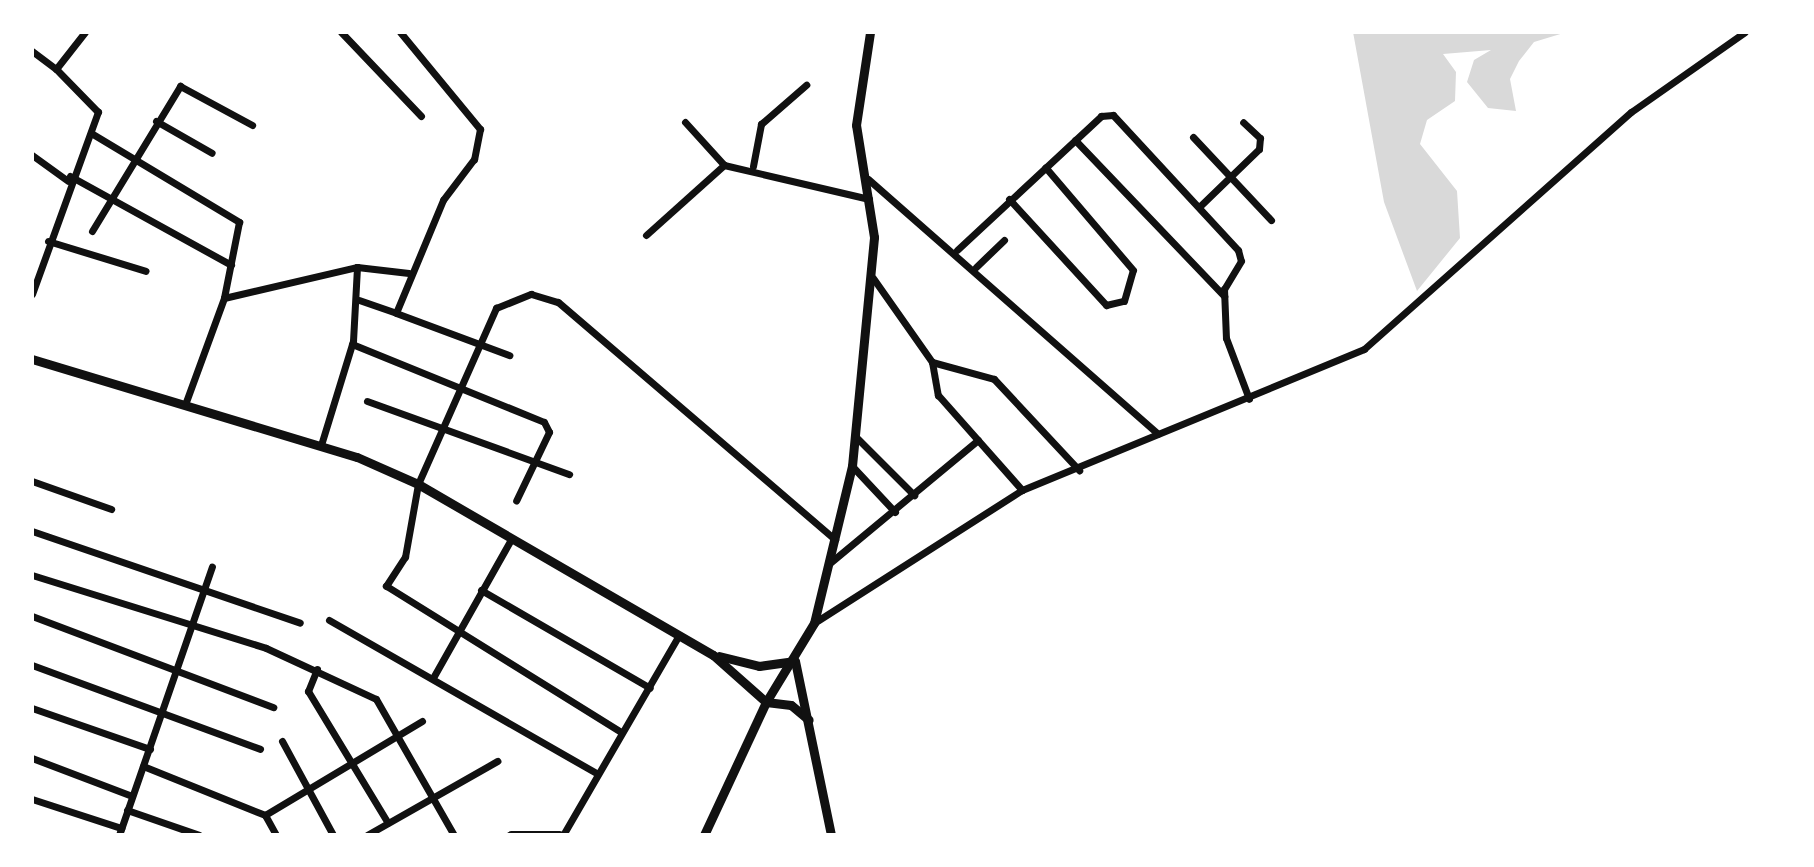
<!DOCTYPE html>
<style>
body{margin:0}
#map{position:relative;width:1814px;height:867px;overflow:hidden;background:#fff;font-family:Raleway,sans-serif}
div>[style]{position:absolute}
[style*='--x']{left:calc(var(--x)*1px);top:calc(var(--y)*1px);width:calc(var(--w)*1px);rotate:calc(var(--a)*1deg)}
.water>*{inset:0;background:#d9d9d9}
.minor>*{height:7px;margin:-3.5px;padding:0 3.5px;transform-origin:3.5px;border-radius:3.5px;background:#111}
.tertiary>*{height:9px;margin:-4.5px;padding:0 4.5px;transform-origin:4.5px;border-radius:4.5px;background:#111}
span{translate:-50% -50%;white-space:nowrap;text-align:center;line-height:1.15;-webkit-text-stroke:8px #fff;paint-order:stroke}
.frame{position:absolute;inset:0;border:34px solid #fff;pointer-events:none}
</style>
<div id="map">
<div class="water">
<div style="clip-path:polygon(1353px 32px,1567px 32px,1534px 42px,1519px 61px,1510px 79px,1516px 111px,1488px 108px,1467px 82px,1474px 60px,1491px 50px,1443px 54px,1456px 72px,1455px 101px,1427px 120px,1420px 144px,1457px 191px,1460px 238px,1417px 291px,1384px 202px)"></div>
</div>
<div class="minor">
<div style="--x:341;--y:32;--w:116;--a:46.4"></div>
<div style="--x:400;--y:32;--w:126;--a:50.5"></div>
<div style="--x:480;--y:129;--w:31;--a:101"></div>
<div style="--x:474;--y:159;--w:51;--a:127.1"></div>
<div style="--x:443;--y:200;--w:122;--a:112.6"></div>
<div style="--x:396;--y:313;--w:121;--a:20.4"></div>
<div style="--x:32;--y:51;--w:30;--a:37"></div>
<div style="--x:156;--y:121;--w:64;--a:29.7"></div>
<div style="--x:685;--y:122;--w:58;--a:47.8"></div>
<div style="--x:91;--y:133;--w:173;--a:31"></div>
<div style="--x:239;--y:222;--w:77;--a:101.2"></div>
<div style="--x:224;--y:298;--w:111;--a:110.1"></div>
<div style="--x:1193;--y:137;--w:114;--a:46.8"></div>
<div style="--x:1075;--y:140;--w:216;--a:46.3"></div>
<div style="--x:32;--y:155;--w:44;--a:35.8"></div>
<div style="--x:753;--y:166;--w:43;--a:-79.2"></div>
<div style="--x:761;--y:124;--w:60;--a:-40.9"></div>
<div style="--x:70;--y:176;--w:184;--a:28.9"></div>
<div style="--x:868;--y:179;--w:386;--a:41.3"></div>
<div style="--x:1009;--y:199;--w:144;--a:47.5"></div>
<div style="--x:1106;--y:305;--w:18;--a:-13"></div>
<div style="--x:1124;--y:301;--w:32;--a:-74"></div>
<div style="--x:1133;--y:270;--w:135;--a:-130.5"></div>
<div style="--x:1199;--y:207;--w:83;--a:-44"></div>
<div style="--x:1259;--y:149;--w:11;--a:-85"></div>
<div style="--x:1260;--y:138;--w:23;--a:-137"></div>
<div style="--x:92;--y:231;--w:170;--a:-58.7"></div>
<div style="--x:180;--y:86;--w:82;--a:28.4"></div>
<div style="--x:646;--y:235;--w:105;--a:-41.9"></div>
<div style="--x:724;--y:165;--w:149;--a:13.2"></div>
<div style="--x:48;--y:241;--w:102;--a:17"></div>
<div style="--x:957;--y:250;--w:197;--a:-42.9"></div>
<div style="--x:1101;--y:116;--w:12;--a:-5"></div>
<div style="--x:1113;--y:115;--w:184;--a:47.2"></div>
<div style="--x:1238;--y:250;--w:11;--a:75"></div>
<div style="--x:1241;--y:261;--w:33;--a:121"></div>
<div style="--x:1224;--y:289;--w:49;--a:87.7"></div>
<div style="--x:1226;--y:338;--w:65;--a:69.3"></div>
<div style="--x:976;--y:267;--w:39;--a:-44"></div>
<div style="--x:873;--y:278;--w:103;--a:54.9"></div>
<div style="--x:932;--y:362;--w:34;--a:80"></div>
<div style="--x:938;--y:395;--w:127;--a:48.5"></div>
<div style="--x:32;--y:294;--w:194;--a:-70.1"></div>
<div style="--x:98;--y:112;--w:60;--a:-134.3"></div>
<div style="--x:56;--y:69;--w:47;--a:-51.9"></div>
<div style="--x:224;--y:298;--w:137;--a:-13.1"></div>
<div style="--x:357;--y:267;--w:52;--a:6.6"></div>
<div style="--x:359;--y:300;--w:39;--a:19"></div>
<div style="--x:352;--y:344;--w:207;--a:22.1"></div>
<div style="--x:544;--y:422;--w:11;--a:63"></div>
<div style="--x:549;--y:432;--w:76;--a:115.6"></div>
<div style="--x:932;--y:362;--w:64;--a:15.3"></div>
<div style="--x:994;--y:379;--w:125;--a:47"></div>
<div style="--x:367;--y:401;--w:215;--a:19.9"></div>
<div style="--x:857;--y:438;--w:81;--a:45"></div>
<div style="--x:321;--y:445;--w:109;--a:-72.9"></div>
<div style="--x:353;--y:341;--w:74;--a:-86.9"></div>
<div style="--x:852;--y:466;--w:63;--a:46.9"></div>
<div style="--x:32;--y:481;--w:84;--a:19.5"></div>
<div style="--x:32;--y:531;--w:283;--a:18.9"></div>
<div style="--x:831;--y:562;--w:191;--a:-39.7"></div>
<div style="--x:32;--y:575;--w:245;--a:17.3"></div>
<div style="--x:266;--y:648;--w:121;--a:24.9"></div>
<div style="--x:376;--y:699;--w:157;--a:60.2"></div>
<div style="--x:481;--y:590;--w:195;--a:30.1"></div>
<div style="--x:32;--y:616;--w:258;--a:20.7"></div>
<div style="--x:329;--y:620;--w:308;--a:29.8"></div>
<div style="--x:814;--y:623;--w:247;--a:-32.6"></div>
<div style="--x:1022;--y:490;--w:370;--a:-22.4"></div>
<div style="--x:1364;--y:349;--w:357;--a:-41.6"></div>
<div style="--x:1631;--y:112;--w:139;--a:-35.1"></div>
<div style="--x:32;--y:665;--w:243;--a:20.2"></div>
<div style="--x:317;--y:669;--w:24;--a:112"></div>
<div style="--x:308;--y:691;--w:154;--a:58.8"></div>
<div style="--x:434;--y:676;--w:155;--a:-60.6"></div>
<div style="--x:32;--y:708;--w:125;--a:19.2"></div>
<div style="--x:621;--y:732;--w:277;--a:-148.1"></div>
<div style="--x:386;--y:586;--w:35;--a:-57"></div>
<div style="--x:405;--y:557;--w:74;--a:-79.9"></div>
<div style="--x:418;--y:484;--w:193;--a:-66.1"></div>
<div style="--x:496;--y:308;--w:38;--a:-22"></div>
<div style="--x:531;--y:294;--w:28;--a:17"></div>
<div style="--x:558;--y:302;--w:365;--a:40.6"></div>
<div style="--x:282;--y:741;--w:107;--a:61.5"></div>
<div style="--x:32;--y:758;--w:107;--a:20.8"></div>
<div style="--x:143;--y:766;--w:131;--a:21.9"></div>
<div style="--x:265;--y:815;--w:23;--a:61"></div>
<div style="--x:32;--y:799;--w:94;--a:18"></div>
<div style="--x:127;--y:810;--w:76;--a:19.1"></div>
<div style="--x:265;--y:815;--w:183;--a:-30.9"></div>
<div style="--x:119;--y:835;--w:284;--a:-70.9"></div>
<div style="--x:367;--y:835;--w:150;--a:-29.6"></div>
<div style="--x:563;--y:835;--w:229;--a:-59.9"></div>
</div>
<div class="tertiary">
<div style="--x:32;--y:359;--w:339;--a:16.8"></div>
<div style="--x:357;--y:457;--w:67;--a:23.9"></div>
<div style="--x:418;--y:484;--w:341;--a:30.1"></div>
<div style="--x:713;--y:655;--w:71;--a:41.6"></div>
<div style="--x:766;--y:702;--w:25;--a:7"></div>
<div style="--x:791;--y:705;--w:23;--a:40"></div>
<div style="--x:719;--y:656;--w:41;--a:14"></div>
<div style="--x:759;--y:666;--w:36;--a:-8"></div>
<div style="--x:795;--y:661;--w:178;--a:78.3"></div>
<div style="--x:511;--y:835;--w:48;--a:0"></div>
<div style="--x:704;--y:835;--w:147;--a:-65"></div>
<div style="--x:766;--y:702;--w:92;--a:-58.7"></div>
<div style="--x:814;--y:623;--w:162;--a:-76.4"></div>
<div style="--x:852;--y:466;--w:230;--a:-84.5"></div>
<div style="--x:874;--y:237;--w:113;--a:-99.1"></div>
<div style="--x:856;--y:125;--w:94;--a:-81.4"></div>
</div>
<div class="frame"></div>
</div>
